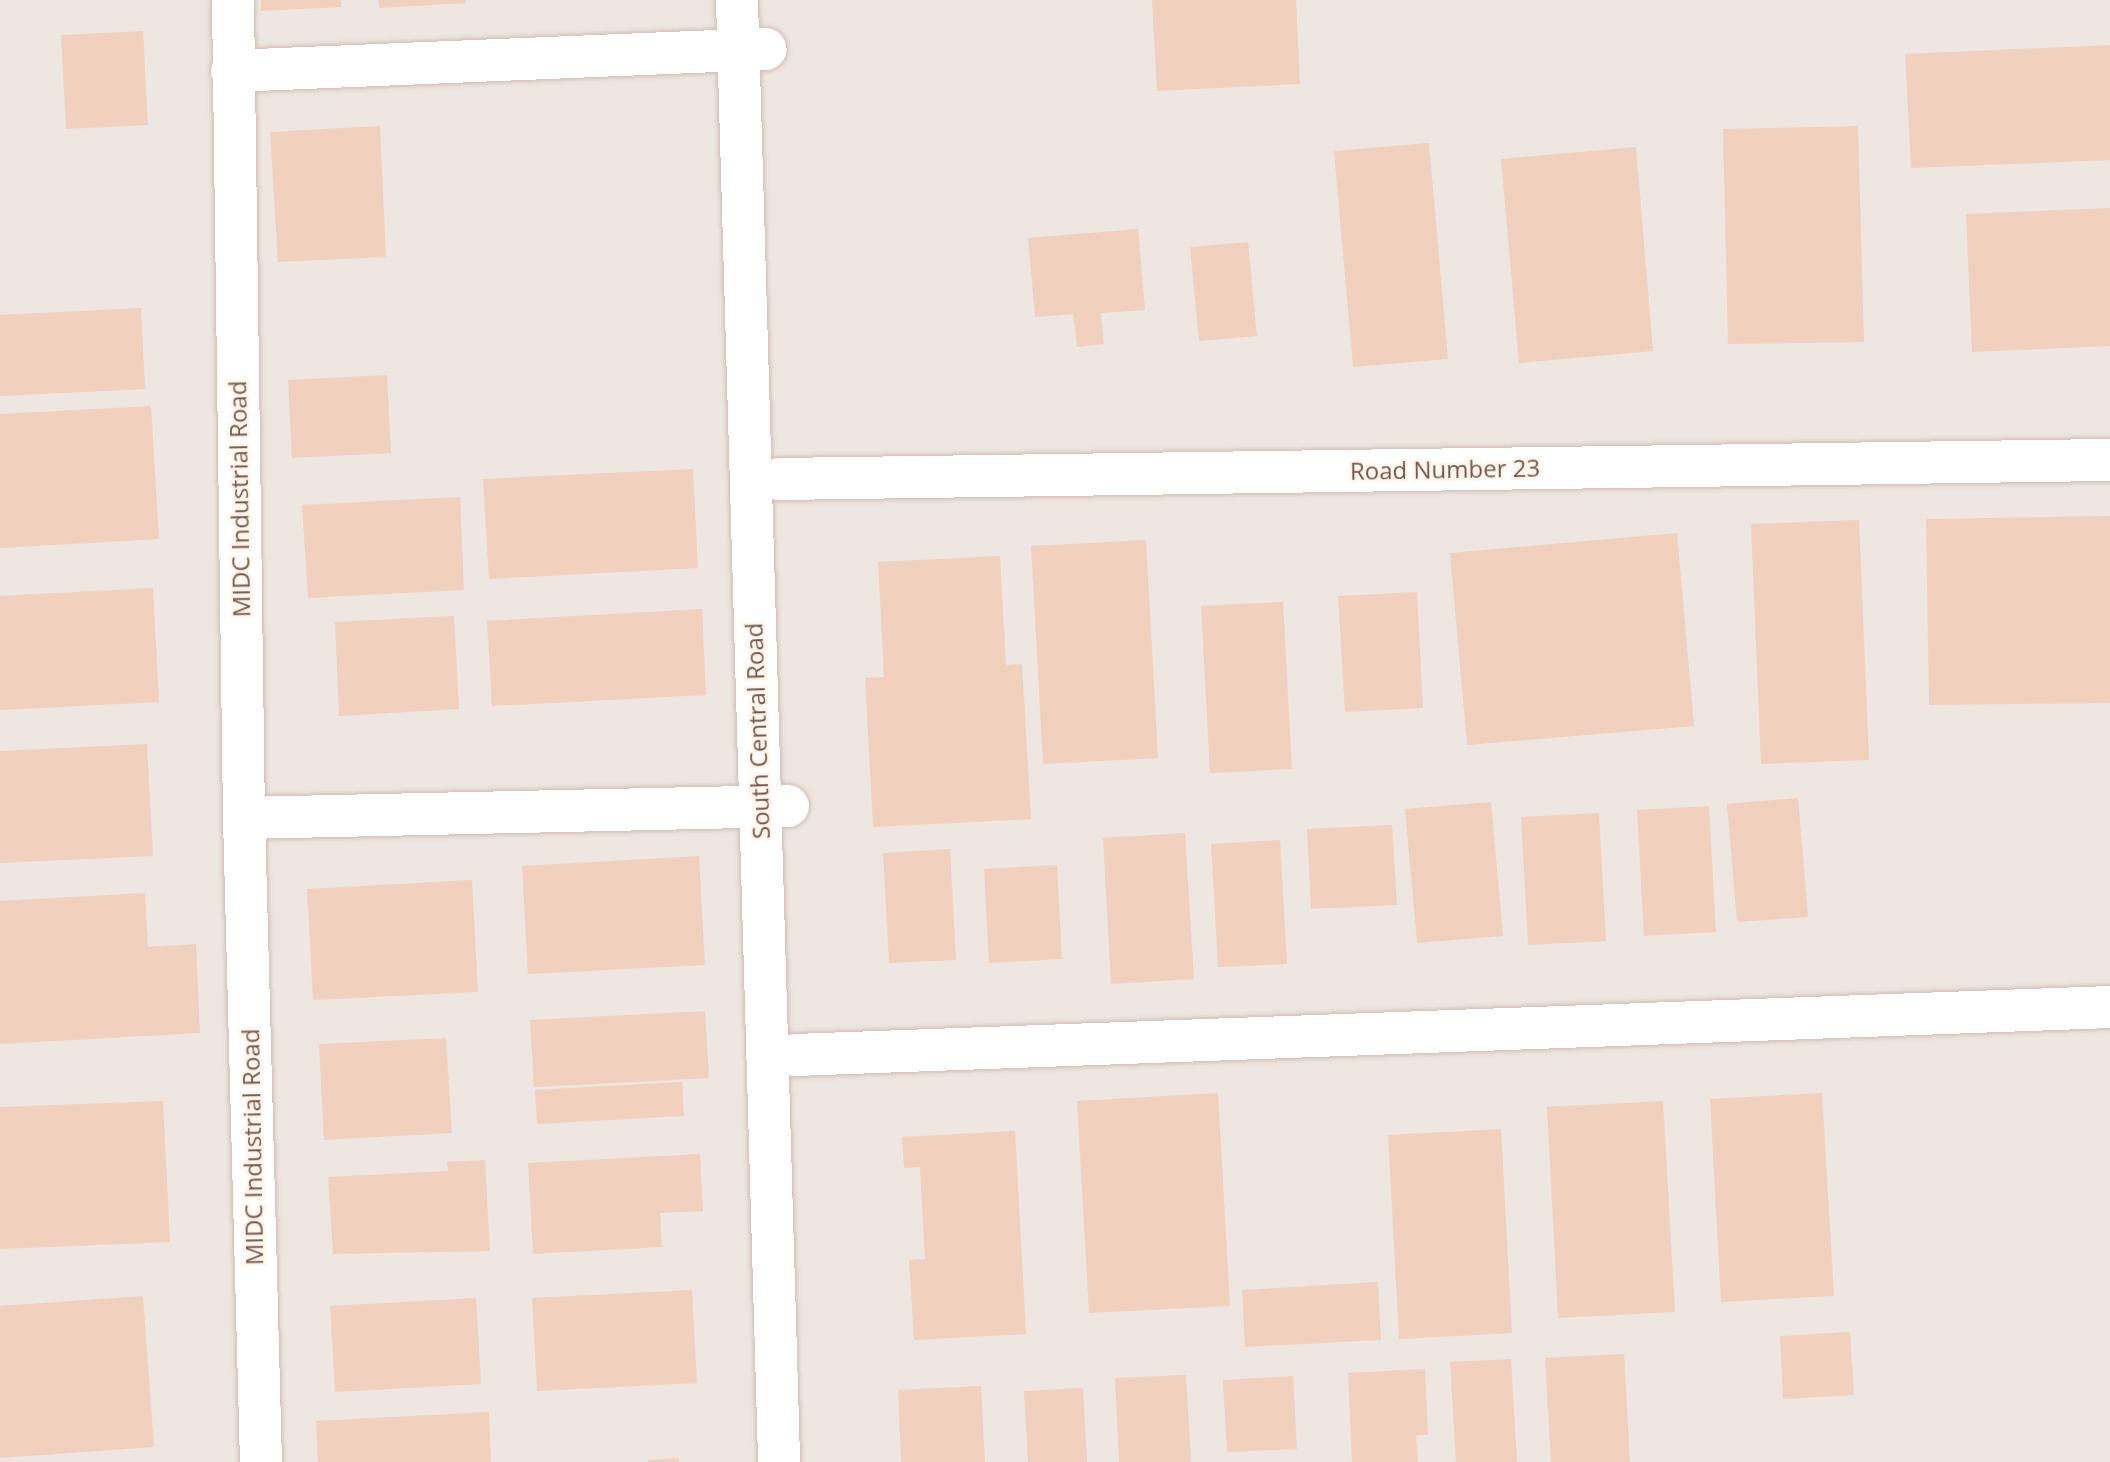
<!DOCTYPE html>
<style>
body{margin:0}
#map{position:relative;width:2110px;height:1462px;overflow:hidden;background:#fdf3e7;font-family:"Open Sans",sans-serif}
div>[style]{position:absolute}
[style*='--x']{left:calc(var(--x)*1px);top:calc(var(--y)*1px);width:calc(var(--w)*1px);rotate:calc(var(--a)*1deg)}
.industrial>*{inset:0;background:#ede6e1}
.building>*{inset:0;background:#f2d0be}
.roads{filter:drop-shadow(0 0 2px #d1bcaf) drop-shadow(0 0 2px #d1bcaf)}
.minor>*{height:42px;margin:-21px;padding:0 21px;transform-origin:21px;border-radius:21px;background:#fff}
span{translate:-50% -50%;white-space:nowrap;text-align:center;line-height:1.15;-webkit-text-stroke:6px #fff7ee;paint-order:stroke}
.street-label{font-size:24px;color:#77584b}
</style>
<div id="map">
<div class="industrial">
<div style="clip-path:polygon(0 0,2110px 0,2110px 1462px,0 1462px)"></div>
</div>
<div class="building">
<div style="clip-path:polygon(261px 0,341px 0,341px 7px,261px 11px)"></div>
<div style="clip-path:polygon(378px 0,466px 0,466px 3px,379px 8px)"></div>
<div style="clip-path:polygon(1152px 0,1296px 0,1300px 84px,1157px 91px)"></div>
<div style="clip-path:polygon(143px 31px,148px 125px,66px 129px,61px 35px)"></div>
<div style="clip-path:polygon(2110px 45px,2110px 160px,1911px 168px,1905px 54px)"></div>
<div style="clip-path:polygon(380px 126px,386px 257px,278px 262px,270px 132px)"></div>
<div style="clip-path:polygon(1858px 126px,1864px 342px,1728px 344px,1723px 129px)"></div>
<div style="clip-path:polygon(1429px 143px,1448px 359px,1353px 367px,1334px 151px)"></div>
<div style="clip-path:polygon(1636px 147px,1653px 351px,1519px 363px,1501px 159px)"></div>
<div style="clip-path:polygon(2110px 208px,2110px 346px,1972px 352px,1966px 214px)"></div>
<div style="clip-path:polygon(1138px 229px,1145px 310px,1101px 313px,1104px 344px,1077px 347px,1073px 314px,1035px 317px,1028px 238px)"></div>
<div style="clip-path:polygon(1248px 242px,1257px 336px,1199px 341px,1190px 247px)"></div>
<div style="clip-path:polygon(141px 308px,145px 389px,0 396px,0 315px)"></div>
<div style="clip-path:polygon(387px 375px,391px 453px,292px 458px,288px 380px)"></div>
<div style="clip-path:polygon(151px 406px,159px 539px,0 548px,0 414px)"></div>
<div style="clip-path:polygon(693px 469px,698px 568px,489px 579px,483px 479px)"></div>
<div style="clip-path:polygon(460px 497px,464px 590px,308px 598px,302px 505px)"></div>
<div style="clip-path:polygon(2110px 516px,2110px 703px,1929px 705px,1926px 519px)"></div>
<div style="clip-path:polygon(1859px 520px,1869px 760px,1761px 764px,1751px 524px)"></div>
<div style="clip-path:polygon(1677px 533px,1694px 726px,1467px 745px,1450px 553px)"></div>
<div style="clip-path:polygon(1146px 540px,1158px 758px,1043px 764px,1031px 546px)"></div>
<div style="clip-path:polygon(1000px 556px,1006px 665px,1022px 664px,1031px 819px,873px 827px,865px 678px,884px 677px,878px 562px)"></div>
<div style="clip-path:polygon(153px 588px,159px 702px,0 710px,0 596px)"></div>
<div style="clip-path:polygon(1417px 592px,1423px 708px,1345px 712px,1338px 596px)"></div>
<div style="clip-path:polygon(1283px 602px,1292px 769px,1210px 773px,1201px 606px)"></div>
<div style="clip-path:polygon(702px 609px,706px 695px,492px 706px,487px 621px)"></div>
<div style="clip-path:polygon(454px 616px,459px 709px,339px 716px,335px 622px)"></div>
<div style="clip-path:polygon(147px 744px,153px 856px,0 863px,0 751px)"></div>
<div style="clip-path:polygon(1798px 798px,1808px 917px,1737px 922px,1727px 804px)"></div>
<div style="clip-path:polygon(1491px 802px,1503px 936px,1417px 943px,1405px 809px)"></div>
<div style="clip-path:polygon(1709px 806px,1716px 932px,1644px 936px,1637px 810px)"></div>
<div style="clip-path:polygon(1599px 813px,1606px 941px,1528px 945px,1521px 817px)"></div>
<div style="clip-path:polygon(1392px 825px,1397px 905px,1311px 909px,1307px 829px)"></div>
<div style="clip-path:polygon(1185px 833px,1194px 979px,1111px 984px,1103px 838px)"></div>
<div style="clip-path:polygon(1280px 840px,1287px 964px,1218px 967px,1211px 844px)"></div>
<div style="clip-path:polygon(950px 849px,956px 960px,889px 963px,883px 853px)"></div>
<div style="clip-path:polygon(699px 856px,705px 965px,528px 974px,522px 866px)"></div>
<div style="clip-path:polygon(1057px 865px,1062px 959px,989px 963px,984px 869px)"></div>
<div style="clip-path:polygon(472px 880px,478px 992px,313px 1000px,307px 889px)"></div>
<div style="clip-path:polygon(145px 893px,148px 947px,196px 944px,200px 1033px,0 1044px,0 901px)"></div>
<div style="clip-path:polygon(705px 1011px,709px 1078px,534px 1087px,530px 1020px)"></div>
<div style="clip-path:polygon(446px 1038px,452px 1133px,324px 1140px,319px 1044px)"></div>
<div style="clip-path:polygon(682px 1082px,684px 1116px,537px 1124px,535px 1090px)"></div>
<div style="clip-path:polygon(1218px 1093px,1230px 1306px,1089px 1313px,1077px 1101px)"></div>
<div style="clip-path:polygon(1822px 1093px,1834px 1296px,1721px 1302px,1710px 1099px)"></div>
<div style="clip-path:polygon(163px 1101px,170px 1242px,0 1249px,0 1107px)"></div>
<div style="clip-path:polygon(1663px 1101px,1675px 1312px,1558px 1318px,1547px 1107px)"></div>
<div style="clip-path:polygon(1501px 1129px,1512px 1333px,1399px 1339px,1388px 1135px)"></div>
<div style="clip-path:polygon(1015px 1131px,1026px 1334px,914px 1340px,909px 1260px,925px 1259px,920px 1167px,904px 1168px,902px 1137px)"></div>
<div style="clip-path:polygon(700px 1154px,703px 1211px,660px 1213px,662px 1247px,533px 1254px,528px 1163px)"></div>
<div style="clip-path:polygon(485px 1160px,490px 1251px,333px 1254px,328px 1177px,448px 1171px,447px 1162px)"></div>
<div style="clip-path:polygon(1378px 1282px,1381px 1340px,1245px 1347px,1242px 1290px)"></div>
<div style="clip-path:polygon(692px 1290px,697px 1383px,537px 1391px,532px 1298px)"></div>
<div style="clip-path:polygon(143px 1296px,154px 1447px,0 1458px,0 1306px)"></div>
<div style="clip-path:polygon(476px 1298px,481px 1384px,335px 1392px,330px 1306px)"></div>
<div style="clip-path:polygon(1850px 1332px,1854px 1395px,1783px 1399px,1780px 1336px)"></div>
<div style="clip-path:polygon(1624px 1354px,1630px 1462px,1551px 1462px,1545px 1358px)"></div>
<div style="clip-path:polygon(1511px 1359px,1517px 1462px,1456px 1462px,1450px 1362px)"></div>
<div style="clip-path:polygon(1425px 1369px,1428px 1435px,1416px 1435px,1418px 1462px,1352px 1462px,1348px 1373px)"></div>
<div style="clip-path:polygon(1186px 1375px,1191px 1462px,1119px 1462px,1115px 1378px)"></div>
<div style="clip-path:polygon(1293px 1376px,1297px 1449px,1227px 1452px,1223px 1380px)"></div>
<div style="clip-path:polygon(981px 1386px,985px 1462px,901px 1462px,898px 1390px)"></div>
<div style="clip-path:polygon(1083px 1388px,1087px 1462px,1028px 1462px,1024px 1391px)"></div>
<div style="clip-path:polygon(489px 1412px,491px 1462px,318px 1462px,316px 1421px)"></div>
<div style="clip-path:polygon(679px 1458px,679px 1462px,648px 1462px,648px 1460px)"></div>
</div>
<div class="roads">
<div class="minor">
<div style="--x:233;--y:0;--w:818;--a:89.23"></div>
<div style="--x:244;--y:818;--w:644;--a:88.49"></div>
<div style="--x:737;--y:0;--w:1463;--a:88.35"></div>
<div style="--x:232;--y:71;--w:534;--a:-2.36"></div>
<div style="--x:779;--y:479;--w:1331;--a:-0.82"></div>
<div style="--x:244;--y:818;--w:544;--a:-1.26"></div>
<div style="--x:795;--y:1055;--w:1316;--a:-2.09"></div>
</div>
</div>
<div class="street-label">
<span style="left:1445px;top:469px;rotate:-1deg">Road Number 23</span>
<span style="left:239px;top:499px;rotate:-91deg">MIDC Industrial Road</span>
<span style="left:757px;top:731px;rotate:-92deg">South Central Road</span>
<span style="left:252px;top:1147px;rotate:-91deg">MIDC Industrial Road</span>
</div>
</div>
